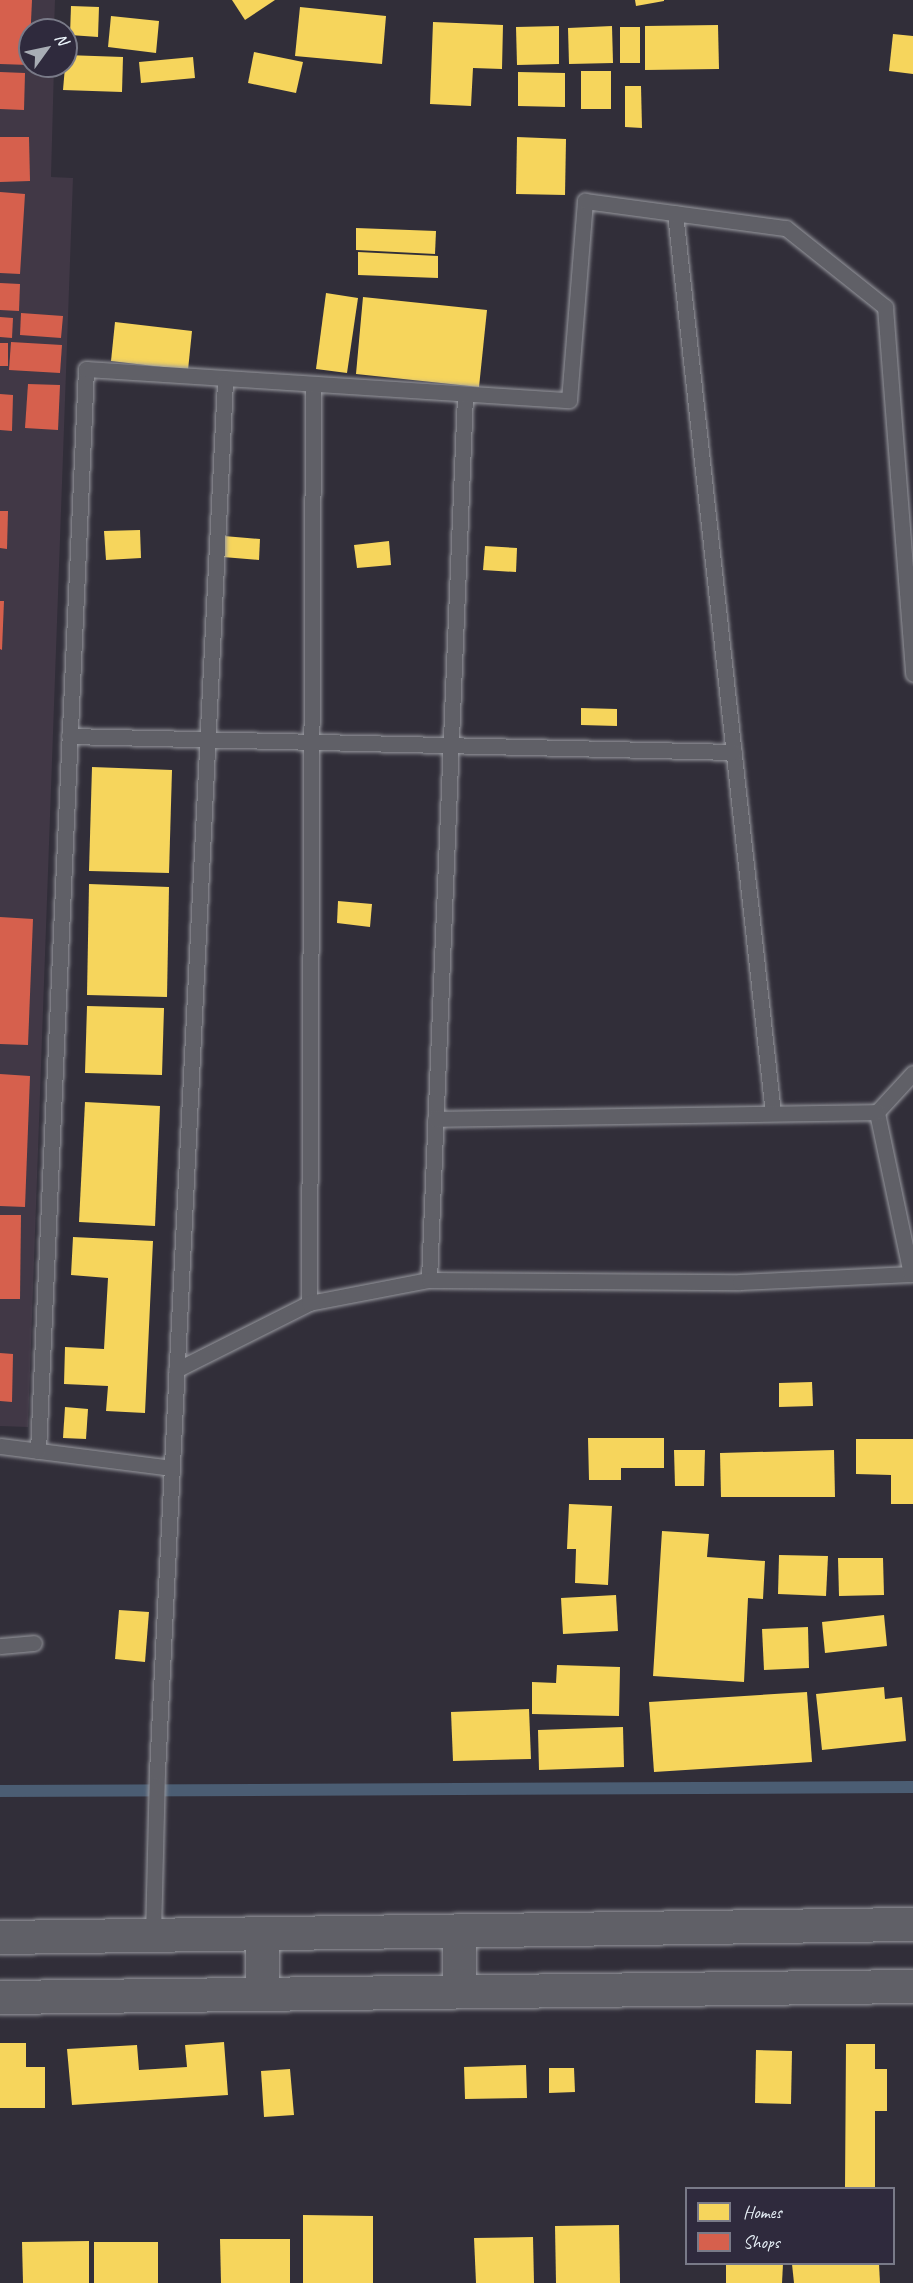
<!DOCTYPE html>
<style>
body{margin:0}
#map{position:relative;width:913px;height:2283px;overflow:hidden;background:#312e39;font-family:Caveat,sans-serif}
div>[style]{position:absolute}
[style*='--x']{left:calc(var(--x)*1px);top:calc(var(--y)*1px);width:calc(var(--w)*1px);rotate:calc(var(--a)*1deg)}
.built>*{inset:0;background:#413846}
.homes>*{inset:0;background:#f6d55c}
.shops>*{inset:0;background:#d6604d}
.stream>*{height:12px;margin:-6px;padding:0 6px;transform-origin:6px;border-radius:6px;background:#4b5d73}
.roads{filter:drop-shadow(0 0 2px #98999f) drop-shadow(0 0 2px #98999f)}
.service>*{height:15px;margin:-7.5px;padding:0 7.5px;transform-origin:7.5px;border-radius:7.5px;background:#606067}
.secondary>*{height:33px;margin:-16.5px;padding:0 16.5px;transform-origin:16.5px;border-radius:16.5px;background:#606067}
span{translate:-50% -50%;white-space:nowrap;text-align:center;line-height:1.15;-webkit-text-stroke:6px #2f2a3d;paint-order:stroke}
.legend{position:absolute;left:685px;top:2187px;width:210px;height:78px;box-sizing:border-box;background:#2f2a3d;border:2px solid #797a88;margin:0;padding:8px 10px;list-style:none;font-size:18px;color:#e8f1f8}
.legend li{display:flex;align-items:center;gap:12px;height:30px}
.legend b{width:30px;border:2px solid #797a88}
.north{position:absolute;left:18px;top:18px;width:60px;height:60px;box-sizing:border-box;background:#2f2a3d;border:2px solid #797a88;border-radius:50%;rotate:57deg;font-size:16px;font-weight:700;line-height:24px;text-align:center;color:#e8f1f8}
.north::after{content:'';display:block;margin:auto;width:21px;height:27px;background:#a8adb5;clip-path:polygon(50% 0,100% 100%,50% 72%,0 100%)}
</style>
<div id="map">
<div class="built">
<div style="clip-path:polygon(0 0,55px 0,54px 30px,30px 30px,30px 66px,54px 66px,51px 177px,73px 178px,28px 1427px,0 1426px)"></div>
</div>
<div class="homes">
<div style="clip-path:polygon(232px 0,275px 0,245px 20px)"></div>
<div style="clip-path:polygon(635px 0,664px 0,664px 1px,636px 6px)"></div>
<div style="clip-path:polygon(71px 6px,99px 7px,98px 37px,70px 35px)"></div>
<div style="clip-path:polygon(300px 7px,386px 16px,382px 64px,295px 56px)"></div>
<div style="clip-path:polygon(111px 16px,159px 21px,156px 53px,108px 47px)"></div>
<div style="clip-path:polygon(433px 22px,503px 25px,502px 69px,473px 68px,471px 106px,430px 104px)"></div>
<div style="clip-path:polygon(718px 25px,719px 69px,645px 70px,645px 26px)"></div>
<div style="clip-path:polygon(559px 26px,559px 64px,517px 65px,516px 27px)"></div>
<div style="clip-path:polygon(612px 26px,613px 63px,569px 64px,568px 28px)"></div>
<div style="clip-path:polygon(620px 27px,640px 27px,640px 63px,620px 63px)"></div>
<div style="clip-path:polygon(893px 34px,913px 36px,913px 74px,889px 71px)"></div>
<div style="clip-path:polygon(254px 52px,303px 62px,296px 93px,248px 83px)"></div>
<div style="clip-path:polygon(66px 55px,123px 57px,122px 92px,63px 90px)"></div>
<div style="clip-path:polygon(193px 57px,195px 78px,141px 83px,139px 62px)"></div>
<div style="clip-path:polygon(581px 71px,611px 71px,611px 109px,581px 109px)"></div>
<div style="clip-path:polygon(518px 72px,565px 73px,565px 107px,518px 106px)"></div>
<div style="clip-path:polygon(625px 86px,641px 86px,642px 128px,625px 127px)"></div>
<div style="clip-path:polygon(517px 137px,566px 139px,565px 195px,516px 194px)"></div>
<div style="clip-path:polygon(356px 228px,436px 231px,435px 254px,356px 250px)"></div>
<div style="clip-path:polygon(358px 252px,438px 256px,438px 278px,358px 275px)"></div>
<div style="clip-path:polygon(326px 293px,358px 298px,347px 373px,316px 369px)"></div>
<div style="clip-path:polygon(363px 297px,487px 310px,479px 387px,356px 374px)"></div>
<div style="clip-path:polygon(115px 322px,192px 331px,188px 370px,111px 361px)"></div>
<div style="clip-path:polygon(140px 530px,141px 558px,106px 560px,104px 531px)"></div>
<div style="clip-path:polygon(224px 536px,260px 539px,259px 560px,223px 557px)"></div>
<div style="clip-path:polygon(389px 541px,391px 565px,357px 568px,354px 545px)"></div>
<div style="clip-path:polygon(485px 546px,517px 548px,516px 572px,483px 570px)"></div>
<div style="clip-path:polygon(581px 708px,617px 709px,617px 726px,581px 725px)"></div>
<div style="clip-path:polygon(92px 767px,172px 770px,169px 873px,89px 871px)"></div>
<div style="clip-path:polygon(89px 884px,169px 887px,167px 997px,87px 995px)"></div>
<div style="clip-path:polygon(338px 901px,372px 904px,370px 927px,337px 923px)"></div>
<div style="clip-path:polygon(87px 1006px,164px 1008px,162px 1075px,85px 1073px)"></div>
<div style="clip-path:polygon(85px 1102px,160px 1106px,155px 1226px,79px 1222px)"></div>
<div style="clip-path:polygon(73px 1237px,153px 1241px,145px 1413px,106px 1411px,108px 1386px,64px 1384px,65px 1347px,104px 1349px,108px 1278px,71px 1275px)"></div>
<div style="clip-path:polygon(812px 1382px,813px 1406px,779px 1407px,779px 1383px)"></div>
<div style="clip-path:polygon(65px 1407px,88px 1409px,86px 1439px,63px 1438px)"></div>
<div style="clip-path:polygon(588px 1438px,664px 1438px,664px 1468px,621px 1468px,621px 1480px,589px 1480px)"></div>
<div style="clip-path:polygon(856px 1439px,913px 1439px,913px 1504px,891px 1504px,891px 1475px,856px 1474px)"></div>
<div style="clip-path:polygon(674px 1450px,705px 1450px,704px 1486px,675px 1486px)"></div>
<div style="clip-path:polygon(834px 1450px,835px 1497px,721px 1497px,720px 1453px)"></div>
<div style="clip-path:polygon(569px 1504px,612px 1506px,608px 1585px,575px 1583px,576px 1549px,567px 1549px)"></div>
<div style="clip-path:polygon(662px 1531px,709px 1534px,707px 1557px,765px 1561px,763px 1599px,748px 1598px,744px 1682px,653px 1676px)"></div>
<div style="clip-path:polygon(779px 1555px,828px 1556px,826px 1596px,778px 1594px)"></div>
<div style="clip-path:polygon(838px 1558px,883px 1558px,884px 1595px,839px 1596px)"></div>
<div style="clip-path:polygon(616px 1595px,618px 1631px,563px 1634px,561px 1598px)"></div>
<div style="clip-path:polygon(119px 1610px,149px 1612px,145px 1662px,115px 1659px)"></div>
<div style="clip-path:polygon(884px 1615px,887px 1646px,825px 1653px,822px 1622px)"></div>
<div style="clip-path:polygon(808px 1627px,809px 1668px,764px 1670px,762px 1629px)"></div>
<div style="clip-path:polygon(557px 1665px,620px 1667px,619px 1716px,532px 1714px,532px 1682px,556px 1683px)"></div>
<div style="clip-path:polygon(884px 1687px,885px 1699px,902px 1697px,906px 1741px,822px 1750px,816px 1694px)"></div>
<div style="clip-path:polygon(807px 1692px,812px 1762px,654px 1772px,649px 1702px)"></div>
<div style="clip-path:polygon(529px 1709px,531px 1759px,453px 1761px,451px 1712px)"></div>
<div style="clip-path:polygon(623px 1727px,624px 1767px,539px 1770px,538px 1730px)"></div>
<div style="clip-path:polygon(224px 2042px,228px 2095px,72px 2105px,67px 2049px,137px 2045px,139px 2070px,187px 2067px,185px 2045px)"></div>
<div style="clip-path:polygon(0 2043px,26px 2043px,26px 2067px,45px 2067px,45px 2108px,0 2108px)"></div>
<div style="clip-path:polygon(846px 2044px,875px 2044px,875px 2069px,887px 2069px,887px 2111px,875px 2111px,875px 2188px,845px 2188px)"></div>
<div style="clip-path:polygon(756px 2050px,792px 2051px,791px 2104px,755px 2103px)"></div>
<div style="clip-path:polygon(526px 2065px,527px 2098px,465px 2099px,464px 2067px)"></div>
<div style="clip-path:polygon(549px 2068px,574px 2068px,575px 2092px,549px 2093px)"></div>
<div style="clip-path:polygon(290px 2069px,294px 2115px,264px 2117px,261px 2071px)"></div>
<div style="clip-path:polygon(303px 2215px,373px 2216px,373px 2283px,303px 2283px)"></div>
<div style="clip-path:polygon(619px 2225px,620px 2283px,556px 2283px,555px 2226px)"></div>
<div style="clip-path:polygon(533px 2237px,534px 2283px,476px 2283px,474px 2238px)"></div>
<div style="clip-path:polygon(220px 2239px,290px 2239px,290px 2283px,221px 2283px)"></div>
<div style="clip-path:polygon(89px 2241px,89px 2283px,23px 2283px,22px 2242px)"></div>
<div style="clip-path:polygon(94px 2242px,158px 2242px,158px 2283px,94px 2283px)"></div>
<div style="clip-path:polygon(726px 2264px,783px 2264px,782px 2283px,726px 2283px)"></div>
<div style="clip-path:polygon(792px 2264px,879px 2264px,880px 2283px,794px 2283px)"></div>
</div>
<div class="shops">
<div style="clip-path:polygon(0 0,32px 0,29px 65px,0 64px)"></div>
<div style="clip-path:polygon(0 72px,25px 73px,24px 110px,0 109px)"></div>
<div style="clip-path:polygon(0 137px,29px 137px,30px 181px,0 182px)"></div>
<div style="clip-path:polygon(0 192px,25px 194px,20px 274px,0 273px)"></div>
<div style="clip-path:polygon(0 283px,20px 284px,19px 311px,0 310px)"></div>
<div style="clip-path:polygon(21px 313px,63px 316px,61px 338px,20px 335px)"></div>
<div style="clip-path:polygon(0 317px,13px 318px,12px 338px,0 337px)"></div>
<div style="clip-path:polygon(11px 342px,62px 345px,60px 373px,9px 370px)"></div>
<div style="clip-path:polygon(0 343px,8px 343px,8px 366px,0 366px)"></div>
<div style="clip-path:polygon(28px 384px,60px 385px,58px 430px,25px 428px)"></div>
<div style="clip-path:polygon(0 394px,13px 395px,12px 431px,0 430px)"></div>
<div style="clip-path:polygon(0 511px,8px 511px,7px 549px,0 548px)"></div>
<div style="clip-path:polygon(0 601px,4px 601px,2px 650px,0 649px)"></div>
<div style="clip-path:polygon(0 917px,33px 919px,28px 1045px,0 1044px)"></div>
<div style="clip-path:polygon(0 1074px,30px 1076px,25px 1207px,0 1206px)"></div>
<div style="clip-path:polygon(0 1215px,21px 1215px,20px 1299px,0 1299px)"></div>
<div style="clip-path:polygon(0 1353px,13px 1354px,12px 1402px,0 1401px)"></div>
</div>
<div class="stream">
<div style="--x:0;--y:1791;--w:913;--a:-0.25"></div>
</div>
<div class="roads">
<div class="service">
<div style="--x:675;--y:213;--w:905;--a:83.79"></div>
<div style="--x:69;--y:736;--w:665;--a:1.38"></div>
<div style="--x:877;--y:1112;--w:53;--a:-47.3"></div>
<div style="--x:429;--y:1280;--w:884;--a:-87.67"></div>
<div style="--x:309;--y:1303;--w:919;--a:-89.75"></div>
<div style="--x:176;--y:1370;--w:149;--a:-26.7"></div>
<div style="--x:309;--y:1303;--w:122;--a:-10.9"></div>
<div style="--x:429;--y:1280;--w:311;--a:0.4"></div>
<div style="--x:740;--y:1282;--w:171;--a:-2.7"></div>
<div style="--x:911;--y:1274;--w:166;--a:-101.9"></div>
<div style="--x:877;--y:1112;--w:442;--a:179.1"></div>
<div style="--x:0;--y:1446;--w:172;--a:7.3"></div>
<div style="--x:38;--y:1451;--w:1083;--a:-87.46"></div>
<div style="--x:86;--y:369;--w:484;--a:3.7"></div>
<div style="--x:569;--y:400;--w:200;--a:-85.4"></div>
<div style="--x:585;--y:201;--w:203;--a:7.7"></div>
<div style="--x:786;--y:228;--w:127;--a:38.6"></div>
<div style="--x:885;--y:307;--w:368;--a:85.6"></div>
<div style="--x:0;--y:1646;--w:34;--a:-5"></div>
<div style="--x:153;--y:1935;--w:163;--a:-88.6"></div>
<div style="--x:157;--y:1772;--w:1392;--a:-87.2"></div>
</div>
<div class="secondary">
<div style="--x:459;--y:1931;--w:59;--a:90"></div>
<div style="--x:0;--y:1937;--w:913;--a:-0.82"></div>
<div style="--x:262;--y:1993;--w:59;--a:-90"></div>
<div style="--x:0;--y:1997;--w:913;--a:-0.69"></div>
</div>
</div>
<ul class="legend">
<li><b style="height:16px;background:#f6d55c"></b>Homes</li>
<li><b style="height:16px;background:#d6604d"></b>Shops</li>
</ul>
<div class="north">N</div>
</div>
